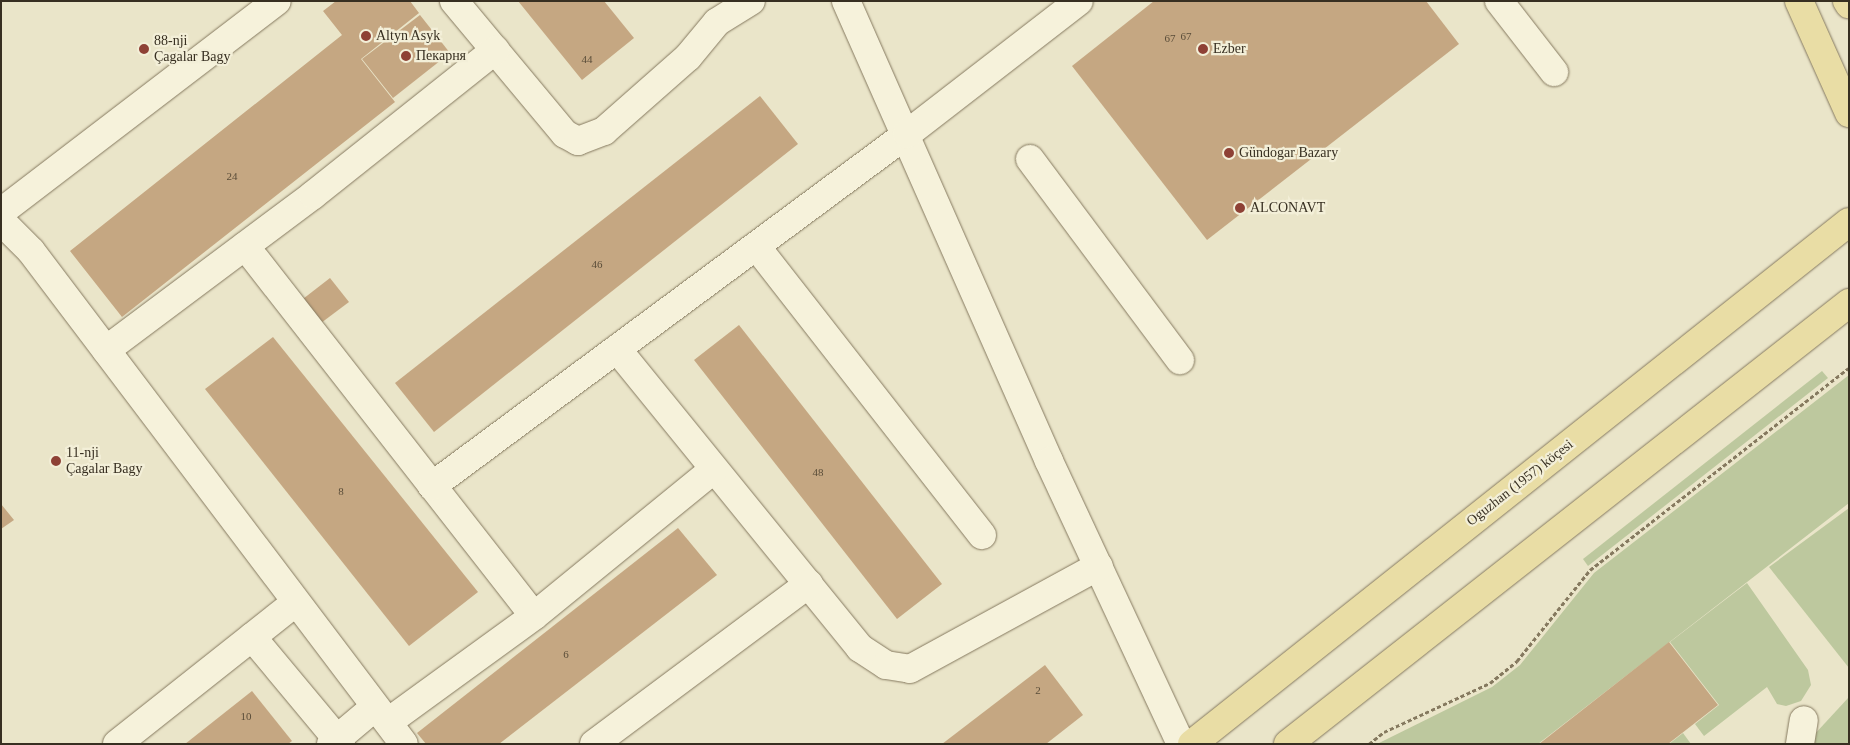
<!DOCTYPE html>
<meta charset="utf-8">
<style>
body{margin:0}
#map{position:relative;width:1850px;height:745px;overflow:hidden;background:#eae5c9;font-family:"Times New Roman",serif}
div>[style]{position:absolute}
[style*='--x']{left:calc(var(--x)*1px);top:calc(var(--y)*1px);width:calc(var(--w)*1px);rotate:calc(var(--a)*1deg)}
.green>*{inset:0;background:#bdc89e}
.building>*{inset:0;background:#c5a782}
.path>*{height:3px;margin-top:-1.5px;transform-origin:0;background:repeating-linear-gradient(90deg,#85795f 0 4px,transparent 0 6.5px)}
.roads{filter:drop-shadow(0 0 1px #85795f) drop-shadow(0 0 1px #85795f)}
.minor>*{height:28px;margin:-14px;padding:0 14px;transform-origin:14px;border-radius:14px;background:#f6f2db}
.major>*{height:28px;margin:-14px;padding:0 14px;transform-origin:14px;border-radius:14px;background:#e9dda5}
.dots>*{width:14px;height:14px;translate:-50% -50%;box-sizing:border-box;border:2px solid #f3efd8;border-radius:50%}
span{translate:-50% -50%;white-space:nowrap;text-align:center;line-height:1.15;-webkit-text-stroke:4.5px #f3efd8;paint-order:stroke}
.number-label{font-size:11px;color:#5a4d39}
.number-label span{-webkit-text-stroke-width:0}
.poi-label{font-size:14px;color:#372f21}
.left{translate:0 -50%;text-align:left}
.street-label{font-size:14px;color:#372f21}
.frame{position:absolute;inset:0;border:2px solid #372f21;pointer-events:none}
</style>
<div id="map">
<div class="green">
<div style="clip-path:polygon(1822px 371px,1828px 378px,1588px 566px,1583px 559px)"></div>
<div style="clip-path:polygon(1849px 375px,1849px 503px,1538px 744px,1377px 744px,1492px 687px,1520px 665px,1594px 573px)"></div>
<div style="clip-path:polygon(1849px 508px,1849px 668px,1769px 567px)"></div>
<div style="clip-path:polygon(1747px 583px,1808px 670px,1811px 685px,1801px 701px,1786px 706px,1777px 704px,1767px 687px,1704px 736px,1695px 724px,1719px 705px,1670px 642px)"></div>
<div style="clip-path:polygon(1849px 697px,1849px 744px,1811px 744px,1813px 736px)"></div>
<div style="clip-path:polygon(1683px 733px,1691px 744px,1669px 744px)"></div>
</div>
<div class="building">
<div style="clip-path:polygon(336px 1px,410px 1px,419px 13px,361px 59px,395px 102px,122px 317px,70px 251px,342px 35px,323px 11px)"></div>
<div style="clip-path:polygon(518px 1px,604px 1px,634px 38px,582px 80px)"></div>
<div style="clip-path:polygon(1154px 1px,1426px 1px,1459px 44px,1207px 240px,1072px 66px)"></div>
<div style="clip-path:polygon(420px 15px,450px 53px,393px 98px,362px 59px)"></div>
<div style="clip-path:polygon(760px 96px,798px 144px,434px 432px,395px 383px)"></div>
<div style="clip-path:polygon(330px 278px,349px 302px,317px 326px,299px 302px)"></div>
<div style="clip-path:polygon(739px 325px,942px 584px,897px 619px,694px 360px)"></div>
<div style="clip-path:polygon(273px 337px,478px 592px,409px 646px,205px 389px)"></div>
<div style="clip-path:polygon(1px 504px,14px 520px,1px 529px)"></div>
<div style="clip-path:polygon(678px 528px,717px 575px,499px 744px,426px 744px,417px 733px)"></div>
<div style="clip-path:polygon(1669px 642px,1718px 705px,1668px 744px,1539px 744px)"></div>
<div style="clip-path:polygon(1045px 665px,1083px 715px,1046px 744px,942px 744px)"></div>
<div style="clip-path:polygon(252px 691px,292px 741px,288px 744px,185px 744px)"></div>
</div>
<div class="path">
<div style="--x:1369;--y:744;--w:19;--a:-39"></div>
<div style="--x:1384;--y:732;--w:117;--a:-24.8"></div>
<div style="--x:1490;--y:683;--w:35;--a:-39"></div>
<div style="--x:1517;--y:661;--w:117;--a:-51.3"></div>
<div style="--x:1590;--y:570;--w:328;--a:-38"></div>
</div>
<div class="roads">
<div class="minor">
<div style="--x:454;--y:1;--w:173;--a:50.2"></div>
<div style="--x:565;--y:134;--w:15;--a:28"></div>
<div style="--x:578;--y:141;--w:28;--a:-21"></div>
<div style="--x:604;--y:131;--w:112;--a:-41.4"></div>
<div style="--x:688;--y:57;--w:45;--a:-50.4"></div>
<div style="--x:717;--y:22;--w:40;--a:-32"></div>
<div style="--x:846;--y:1;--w:503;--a:66.19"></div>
<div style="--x:1049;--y:461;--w:312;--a:65"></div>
<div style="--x:1499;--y:1;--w:90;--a:52.2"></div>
<div style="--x:1030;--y:159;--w:251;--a:53.3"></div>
<div style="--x:1;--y:212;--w:347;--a:-37.4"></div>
<div style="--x:1;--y:221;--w:42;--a:45"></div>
<div style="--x:31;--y:251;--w:618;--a:52.89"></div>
<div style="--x:245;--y:246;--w:469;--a:52"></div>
<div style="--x:534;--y:616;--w:180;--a:144"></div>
<div style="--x:756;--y:246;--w:367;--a:52"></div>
<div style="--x:617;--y:349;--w:385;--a:50.9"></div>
<div style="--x:860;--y:648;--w:31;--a:33"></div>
<div style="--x:886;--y:665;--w:24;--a:9"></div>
<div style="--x:910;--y:669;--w:215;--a:-28.6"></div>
<div style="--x:106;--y:350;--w:259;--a:-36.8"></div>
<div style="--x:313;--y:195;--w:233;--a:-38.5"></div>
<div style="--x:432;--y:486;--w:591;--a:-36.54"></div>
<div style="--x:907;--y:134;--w:217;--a:-37.7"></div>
<div style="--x:534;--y:616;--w:232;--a:-39.2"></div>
<div style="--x:252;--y:637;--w:139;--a:50.2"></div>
<div style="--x:117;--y:744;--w:228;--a:-38.4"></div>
<div style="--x:331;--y:744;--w:57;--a:-40.1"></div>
<div style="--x:594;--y:744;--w:268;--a:-36.7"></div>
<div style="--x:1800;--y:744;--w:24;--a:-81"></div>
</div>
<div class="major">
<div style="--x:1799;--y:1;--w:123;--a:65.9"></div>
<div style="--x:1847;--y:1;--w:4;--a:56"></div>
<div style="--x:1192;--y:744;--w:839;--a:-38.47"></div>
<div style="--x:1288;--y:744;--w:714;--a:-38.17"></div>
</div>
</div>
<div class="dots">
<div style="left:366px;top:36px;background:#8e4135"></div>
<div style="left:144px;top:49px;background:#8e4135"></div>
<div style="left:1203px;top:49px;background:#8e4135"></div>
<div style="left:406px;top:56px;background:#8e4135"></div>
<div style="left:1229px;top:153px;background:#8e4135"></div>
<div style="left:1240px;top:208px;background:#8e4135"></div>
<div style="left:56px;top:461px;background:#8e4135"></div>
</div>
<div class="number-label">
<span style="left:1186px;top:36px">67</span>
<span style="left:1170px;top:38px">67</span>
<span style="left:587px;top:59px">44</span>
<span style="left:232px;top:176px">24</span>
<span style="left:597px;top:264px">46</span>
<span style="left:818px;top:472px">48</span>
<span style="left:341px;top:491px">8</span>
<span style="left:566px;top:654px">6</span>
<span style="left:1038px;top:690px">2</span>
<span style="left:246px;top:716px">10</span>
</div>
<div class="poi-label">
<span class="left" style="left:376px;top:36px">Altyn Asyk</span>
<span class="left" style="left:154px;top:49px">88-nji<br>Çagalar Bagy</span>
<span class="left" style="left:1213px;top:49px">Ezber</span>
<span class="left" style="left:416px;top:56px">Пекарня</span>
<span class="left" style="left:1239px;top:153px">Gündogar Bazary</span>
<span class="left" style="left:1250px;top:208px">ALCONAVT</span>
<span class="left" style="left:66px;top:461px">11-nji<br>Çagalar Bagy</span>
</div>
<div class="street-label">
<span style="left:1520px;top:483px;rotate:-38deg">Oguzhan (1957) köçesi</span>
</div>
<div class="frame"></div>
</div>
